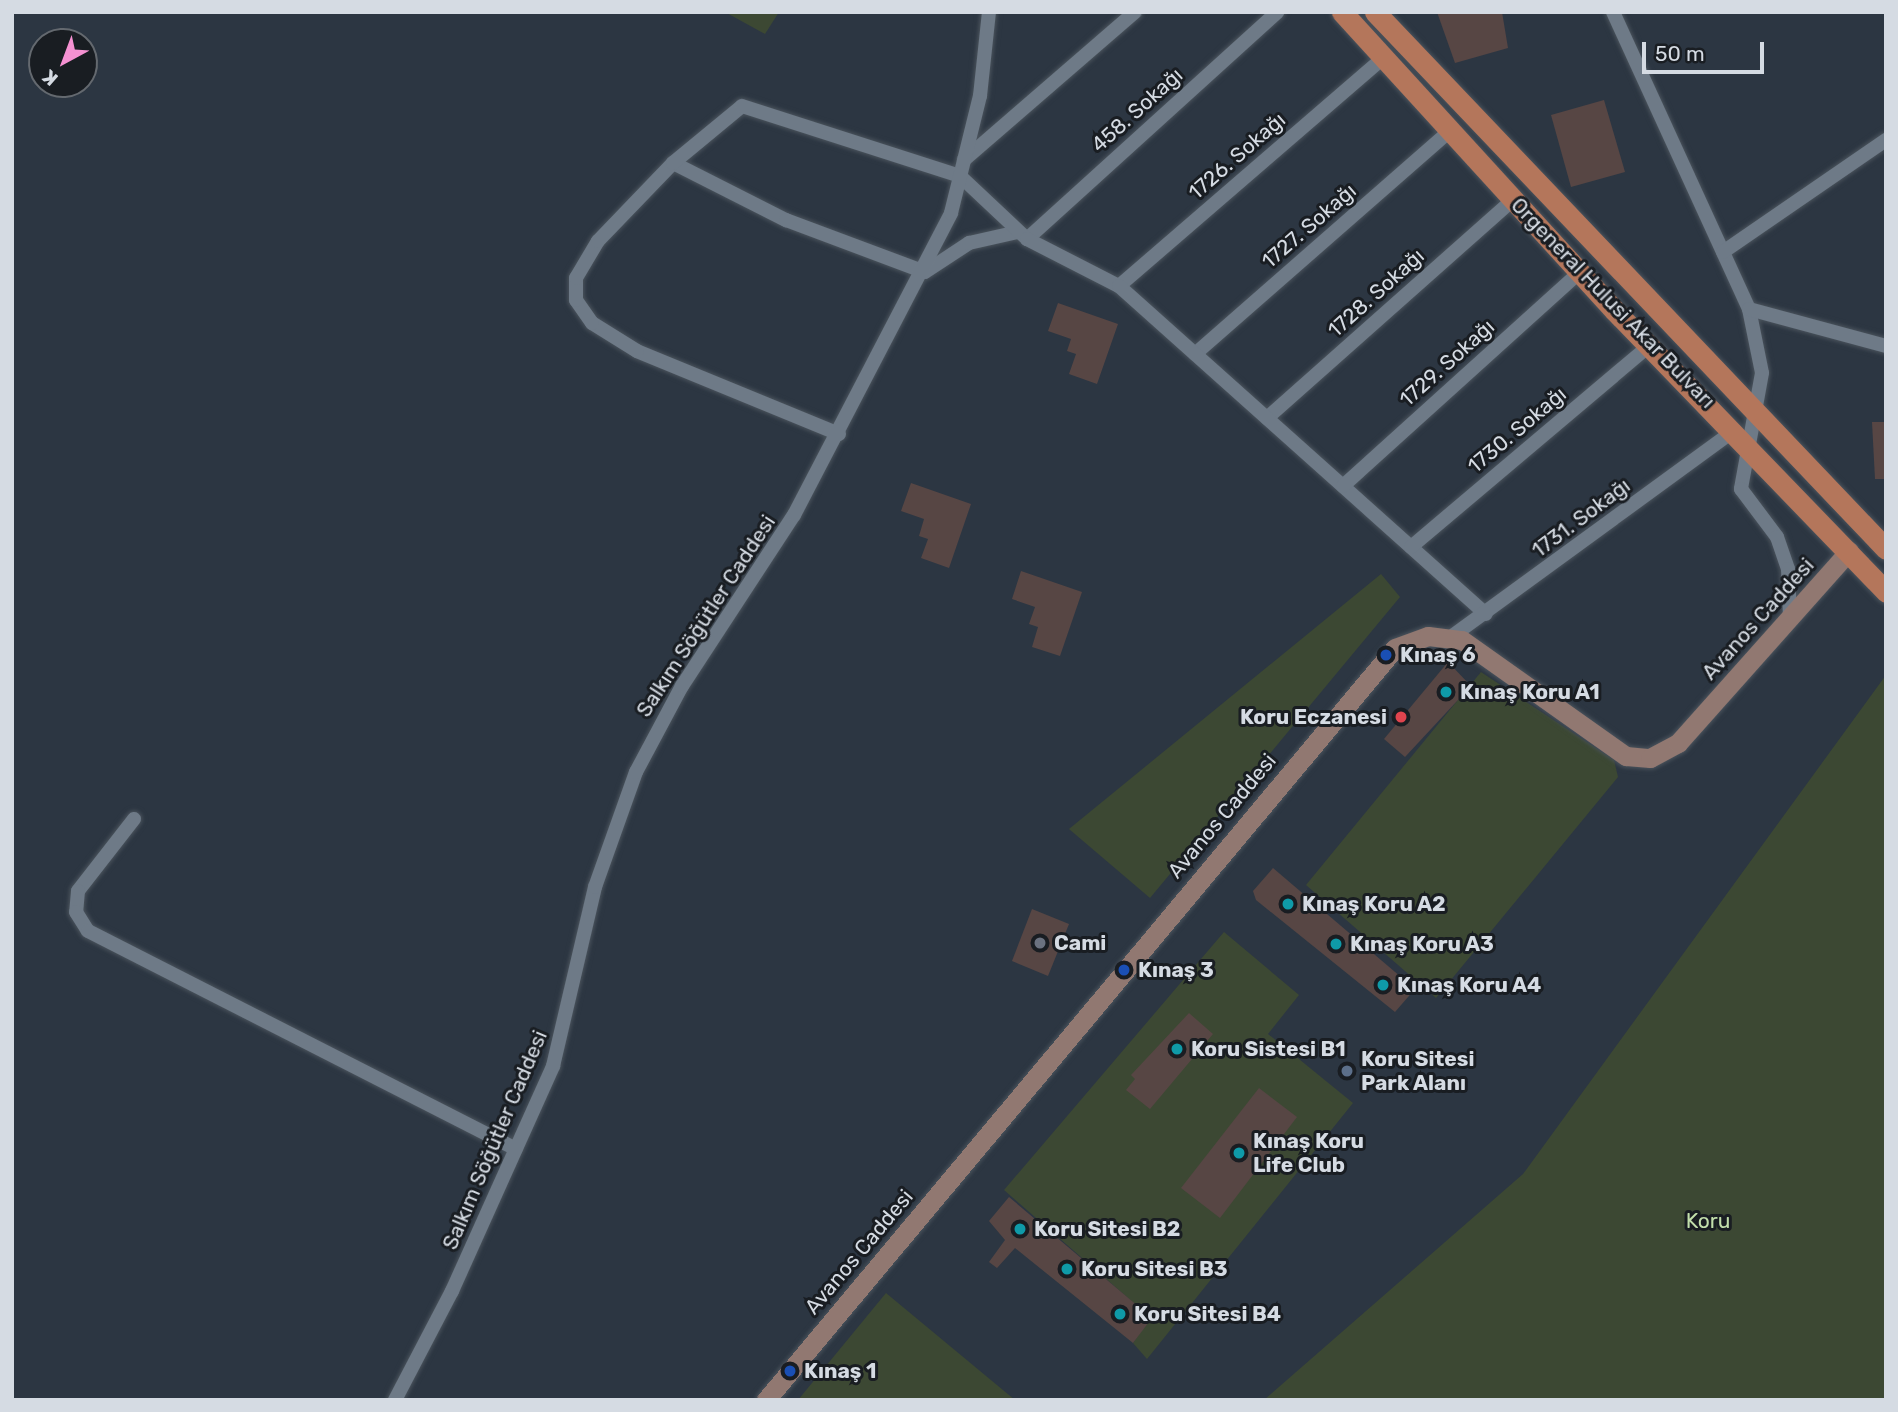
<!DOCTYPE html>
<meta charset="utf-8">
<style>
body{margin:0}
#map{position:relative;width:1898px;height:1412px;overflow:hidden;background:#2c3642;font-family:Rubik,sans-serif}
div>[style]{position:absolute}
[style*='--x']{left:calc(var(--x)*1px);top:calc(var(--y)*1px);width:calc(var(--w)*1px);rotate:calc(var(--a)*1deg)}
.green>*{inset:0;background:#3c4833}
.building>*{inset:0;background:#574644}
.roads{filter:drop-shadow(0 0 2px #4a535c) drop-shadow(0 0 2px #4a535c)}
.street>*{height:14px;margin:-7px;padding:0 7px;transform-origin:7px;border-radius:7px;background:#6e7a87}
.secondary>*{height:19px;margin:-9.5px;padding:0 9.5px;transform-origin:9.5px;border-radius:9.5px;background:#917871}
.primary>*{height:21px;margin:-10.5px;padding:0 10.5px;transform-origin:10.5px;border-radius:10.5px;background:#b4765b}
.dots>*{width:19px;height:19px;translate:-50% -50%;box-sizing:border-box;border:4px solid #191d22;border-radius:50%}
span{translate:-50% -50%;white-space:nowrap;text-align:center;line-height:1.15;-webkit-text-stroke:6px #191d22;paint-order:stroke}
.street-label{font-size:21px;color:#d5dbe3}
.poi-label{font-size:21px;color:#d5dbe3;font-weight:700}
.left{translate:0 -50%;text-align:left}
.right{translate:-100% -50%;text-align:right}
.park-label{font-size:21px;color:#c2dfab}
.frame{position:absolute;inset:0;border:14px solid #d5dbe3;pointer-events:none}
.north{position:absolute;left:28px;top:28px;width:70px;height:70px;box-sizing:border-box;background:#191d22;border:2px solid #64696f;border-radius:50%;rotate:221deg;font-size:19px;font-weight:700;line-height:28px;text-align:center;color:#d5dbe3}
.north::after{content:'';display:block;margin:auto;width:24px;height:32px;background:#f591d2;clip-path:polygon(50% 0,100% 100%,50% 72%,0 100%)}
.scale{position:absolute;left:1642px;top:42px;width:122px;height:32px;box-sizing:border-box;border:4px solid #d5dbe3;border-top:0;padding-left:9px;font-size:21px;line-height:24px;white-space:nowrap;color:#d5dbe3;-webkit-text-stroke:5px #191d22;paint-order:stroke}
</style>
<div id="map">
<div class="green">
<div style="clip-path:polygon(725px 12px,779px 12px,765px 34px)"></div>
<div style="clip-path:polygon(1381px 574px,1400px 597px,1150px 898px,1069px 829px)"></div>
<div style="clip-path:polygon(1481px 672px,1614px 760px,1618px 777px,1436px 998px,1306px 885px)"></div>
<div style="clip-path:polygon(1886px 675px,1886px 1400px,1264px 1400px,1523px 1174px)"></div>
<div style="clip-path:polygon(1224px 932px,1299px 995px,1268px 1034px,1353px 1103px,1147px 1359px,1133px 1343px,1151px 1318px,1004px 1190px)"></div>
<div style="clip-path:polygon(886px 1293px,1015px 1400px,798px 1400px)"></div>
</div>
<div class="building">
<div style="clip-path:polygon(1437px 12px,1502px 12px,1508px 48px,1455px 63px)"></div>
<div style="clip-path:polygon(1604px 100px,1625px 172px,1571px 187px,1551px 115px)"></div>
<div style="clip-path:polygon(1058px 303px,1118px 324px,1097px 384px,1069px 374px,1076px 354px,1067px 351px,1071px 339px,1048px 331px)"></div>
<div style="clip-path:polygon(1872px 422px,1886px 422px,1886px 479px,1875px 479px)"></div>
<div style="clip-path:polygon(911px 483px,971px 504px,949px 568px,921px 558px,928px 539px,919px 536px,924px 519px,901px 511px)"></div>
<div style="clip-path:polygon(1021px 571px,1082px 592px,1060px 656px,1032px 647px,1038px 627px,1029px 624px,1035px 607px,1012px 599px)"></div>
<div style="clip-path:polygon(1448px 662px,1471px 686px,1405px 757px,1384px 739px)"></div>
<div style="clip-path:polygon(1273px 868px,1415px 989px,1395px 1012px,1256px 900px,1253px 891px)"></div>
<div style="clip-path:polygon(1032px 909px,1069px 924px,1048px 976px,1012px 961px)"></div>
<div style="clip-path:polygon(1189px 1013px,1213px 1034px,1150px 1109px,1126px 1090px,1135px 1079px,1131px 1075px)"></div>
<div style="clip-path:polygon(1259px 1088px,1297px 1117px,1220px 1218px,1181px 1188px)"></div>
<div style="clip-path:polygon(1009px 1197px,1152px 1318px,1133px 1343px,1015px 1248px,997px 1268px,989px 1262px,1005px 1240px,989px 1221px)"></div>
</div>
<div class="roads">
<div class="street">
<div style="--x:1613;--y:12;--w:327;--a:65.4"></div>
<div style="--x:1749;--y:309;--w:65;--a:78.5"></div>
<div style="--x:1762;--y:373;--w:118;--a:100.3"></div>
<div style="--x:1741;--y:489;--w:60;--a:53.1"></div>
<div style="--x:1777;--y:537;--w:34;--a:71"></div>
<div style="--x:1788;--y:569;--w:48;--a:87.6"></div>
<div style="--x:964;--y:160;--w:226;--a:-40.9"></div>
<div style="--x:673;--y:163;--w:127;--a:26.8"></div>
<div style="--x:786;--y:220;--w:148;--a:20.5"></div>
<div style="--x:925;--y:272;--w:53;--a:-33.4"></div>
<div style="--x:969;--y:243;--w:50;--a:-12.7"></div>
<div style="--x:1027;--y:239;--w:338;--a:-42.2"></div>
<div style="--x:1723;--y:252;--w:198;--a:-34.5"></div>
<div style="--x:1119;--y:286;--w:350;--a:-40.8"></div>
<div style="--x:1749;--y:309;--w:142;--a:15.1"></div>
<div style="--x:1195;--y:354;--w:340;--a:-41.2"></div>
<div style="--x:1267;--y:418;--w:330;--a:-41.6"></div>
<div style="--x:839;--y:434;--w:218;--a:-157.7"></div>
<div style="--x:637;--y:351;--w:53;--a:-148.1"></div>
<div style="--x:592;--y:323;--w:28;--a:-125"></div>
<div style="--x:576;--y:300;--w:22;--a:-90"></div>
<div style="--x:576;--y:278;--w:43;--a:-59.3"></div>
<div style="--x:598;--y:241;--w:108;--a:-46.1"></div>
<div style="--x:673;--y:163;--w:89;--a:-39.6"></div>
<div style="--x:742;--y:106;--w:229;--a:17.8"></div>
<div style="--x:960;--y:176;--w:92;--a:43.2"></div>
<div style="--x:1027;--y:239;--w:103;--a:27.1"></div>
<div style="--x:1119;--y:286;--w:492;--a:41.8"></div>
<div style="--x:1343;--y:486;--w:319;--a:-42.1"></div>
<div style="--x:1411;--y:547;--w:313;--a:-40.2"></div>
<div style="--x:1451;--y:637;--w:351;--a:-36.1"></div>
<div style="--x:134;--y:819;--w:91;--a:127.9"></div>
<div style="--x:78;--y:891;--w:21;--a:95"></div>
<div style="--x:76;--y:912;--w:22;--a:58"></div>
<div style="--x:88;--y:931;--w:480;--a:27"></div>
<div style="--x:395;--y:1400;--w:123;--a:-62.4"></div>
<div style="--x:452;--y:1291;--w:247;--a:-65.8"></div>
<div style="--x:553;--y:1066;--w:184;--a:-76.8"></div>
<div style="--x:595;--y:887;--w:122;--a:-70.4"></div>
<div style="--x:636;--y:772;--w:98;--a:-61.9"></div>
<div style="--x:682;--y:686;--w:204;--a:-56.8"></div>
<div style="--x:794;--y:515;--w:340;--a:-62.5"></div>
<div style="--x:951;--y:213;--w:121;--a:-76.1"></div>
<div style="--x:980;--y:96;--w:84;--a:-83.9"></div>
</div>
<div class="secondary">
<div style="--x:766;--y:1400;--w:980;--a:-50.09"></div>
<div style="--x:1395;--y:648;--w:35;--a:-20"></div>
<div style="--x:1428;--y:636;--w:34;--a:7"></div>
<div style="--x:1462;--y:640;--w:201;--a:35.3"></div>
<div style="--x:1626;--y:756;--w:24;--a:5"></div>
<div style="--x:1650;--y:758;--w:32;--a:-28"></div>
<div style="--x:1678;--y:743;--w:257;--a:-48.3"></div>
</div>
<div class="primary">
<div style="--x:1342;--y:12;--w:403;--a:47.6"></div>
<div style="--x:1614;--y:310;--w:392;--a:46"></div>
<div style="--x:1375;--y:12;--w:741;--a:46.42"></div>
</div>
</div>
<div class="dots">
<div style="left:1386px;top:655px;background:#1a4fb4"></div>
<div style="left:1446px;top:692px;background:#0f9aa8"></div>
<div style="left:1401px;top:717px;background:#e0444e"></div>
<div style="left:1288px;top:904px;background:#0f9aa8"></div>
<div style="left:1040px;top:943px;background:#6b7280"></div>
<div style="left:1336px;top:944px;background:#0f9aa8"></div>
<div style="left:1124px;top:970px;background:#1a4fb4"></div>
<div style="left:1383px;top:985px;background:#0f9aa8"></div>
<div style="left:1177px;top:1049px;background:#0f9aa8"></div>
<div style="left:1347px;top:1071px;background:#5c6f8a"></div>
<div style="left:1239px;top:1153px;background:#0f9aa8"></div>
<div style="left:1020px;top:1229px;background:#0f9aa8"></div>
<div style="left:1067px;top:1269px;background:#0f9aa8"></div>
<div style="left:1120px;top:1314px;background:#0f9aa8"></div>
<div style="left:790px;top:1371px;background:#1a4fb4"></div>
</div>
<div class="street-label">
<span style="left:1137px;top:110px;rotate:-42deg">458. Sokağı</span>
<span style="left:1237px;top:156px;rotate:-41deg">1726. Sokağı</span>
<span style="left:1309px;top:226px;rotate:-41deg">1727. Sokağı</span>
<span style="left:1376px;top:293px;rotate:-42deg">1728. Sokağı</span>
<span style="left:1613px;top:303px;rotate:46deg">Orgeneral Hulusi Akar Bulvarı</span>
<span style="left:1447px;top:363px;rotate:-42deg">1729. Sokağı</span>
<span style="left:1517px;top:430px;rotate:-40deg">1730. Sokağı</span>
<span style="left:1581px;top:518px;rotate:-37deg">1731. Sokağı</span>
<span style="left:706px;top:616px;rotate:-57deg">Salkım Söğütler Caddesi</span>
<span style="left:1758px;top:619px;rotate:-48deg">Avanos Caddesi</span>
<span style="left:1222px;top:816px;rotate:-50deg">Avanos Caddesi</span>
<span style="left:495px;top:1140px;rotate:-67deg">Salkım Söğütler Caddesi</span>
<span style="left:859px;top:1252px;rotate:-50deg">Avanos Caddesi</span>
</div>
<div class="poi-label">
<span class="left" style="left:1400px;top:655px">Kınaş 6</span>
<span class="left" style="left:1460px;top:692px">Kınaş Koru A1</span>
<span class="right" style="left:1387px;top:717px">Koru Eczanesi</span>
<span class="left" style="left:1302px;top:904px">Kınaş Koru A2</span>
<span class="left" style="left:1054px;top:943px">Cami</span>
<span class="left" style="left:1350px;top:944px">Kınaş Koru A3</span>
<span class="left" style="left:1138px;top:970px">Kınaş 3</span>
<span class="left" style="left:1397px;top:985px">Kınaş Koru A4</span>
<span class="left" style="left:1191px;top:1049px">Koru Sistesi B1</span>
<span class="left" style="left:1361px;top:1071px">Koru Sitesi<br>Park Alanı</span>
<span class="left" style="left:1253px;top:1153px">Kınaş Koru<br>Life Club</span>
<span class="left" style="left:1034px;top:1229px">Koru Sitesi B2</span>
<span class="left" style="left:1081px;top:1269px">Koru Sitesi B3</span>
<span class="left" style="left:1134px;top:1314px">Koru Sitesi B4</span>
<span class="left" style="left:804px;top:1371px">Kınaş 1</span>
</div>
<div class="park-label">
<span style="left:1708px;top:1221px">Koru</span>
</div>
<div class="frame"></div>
<div class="north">K</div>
<div class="scale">50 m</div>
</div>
